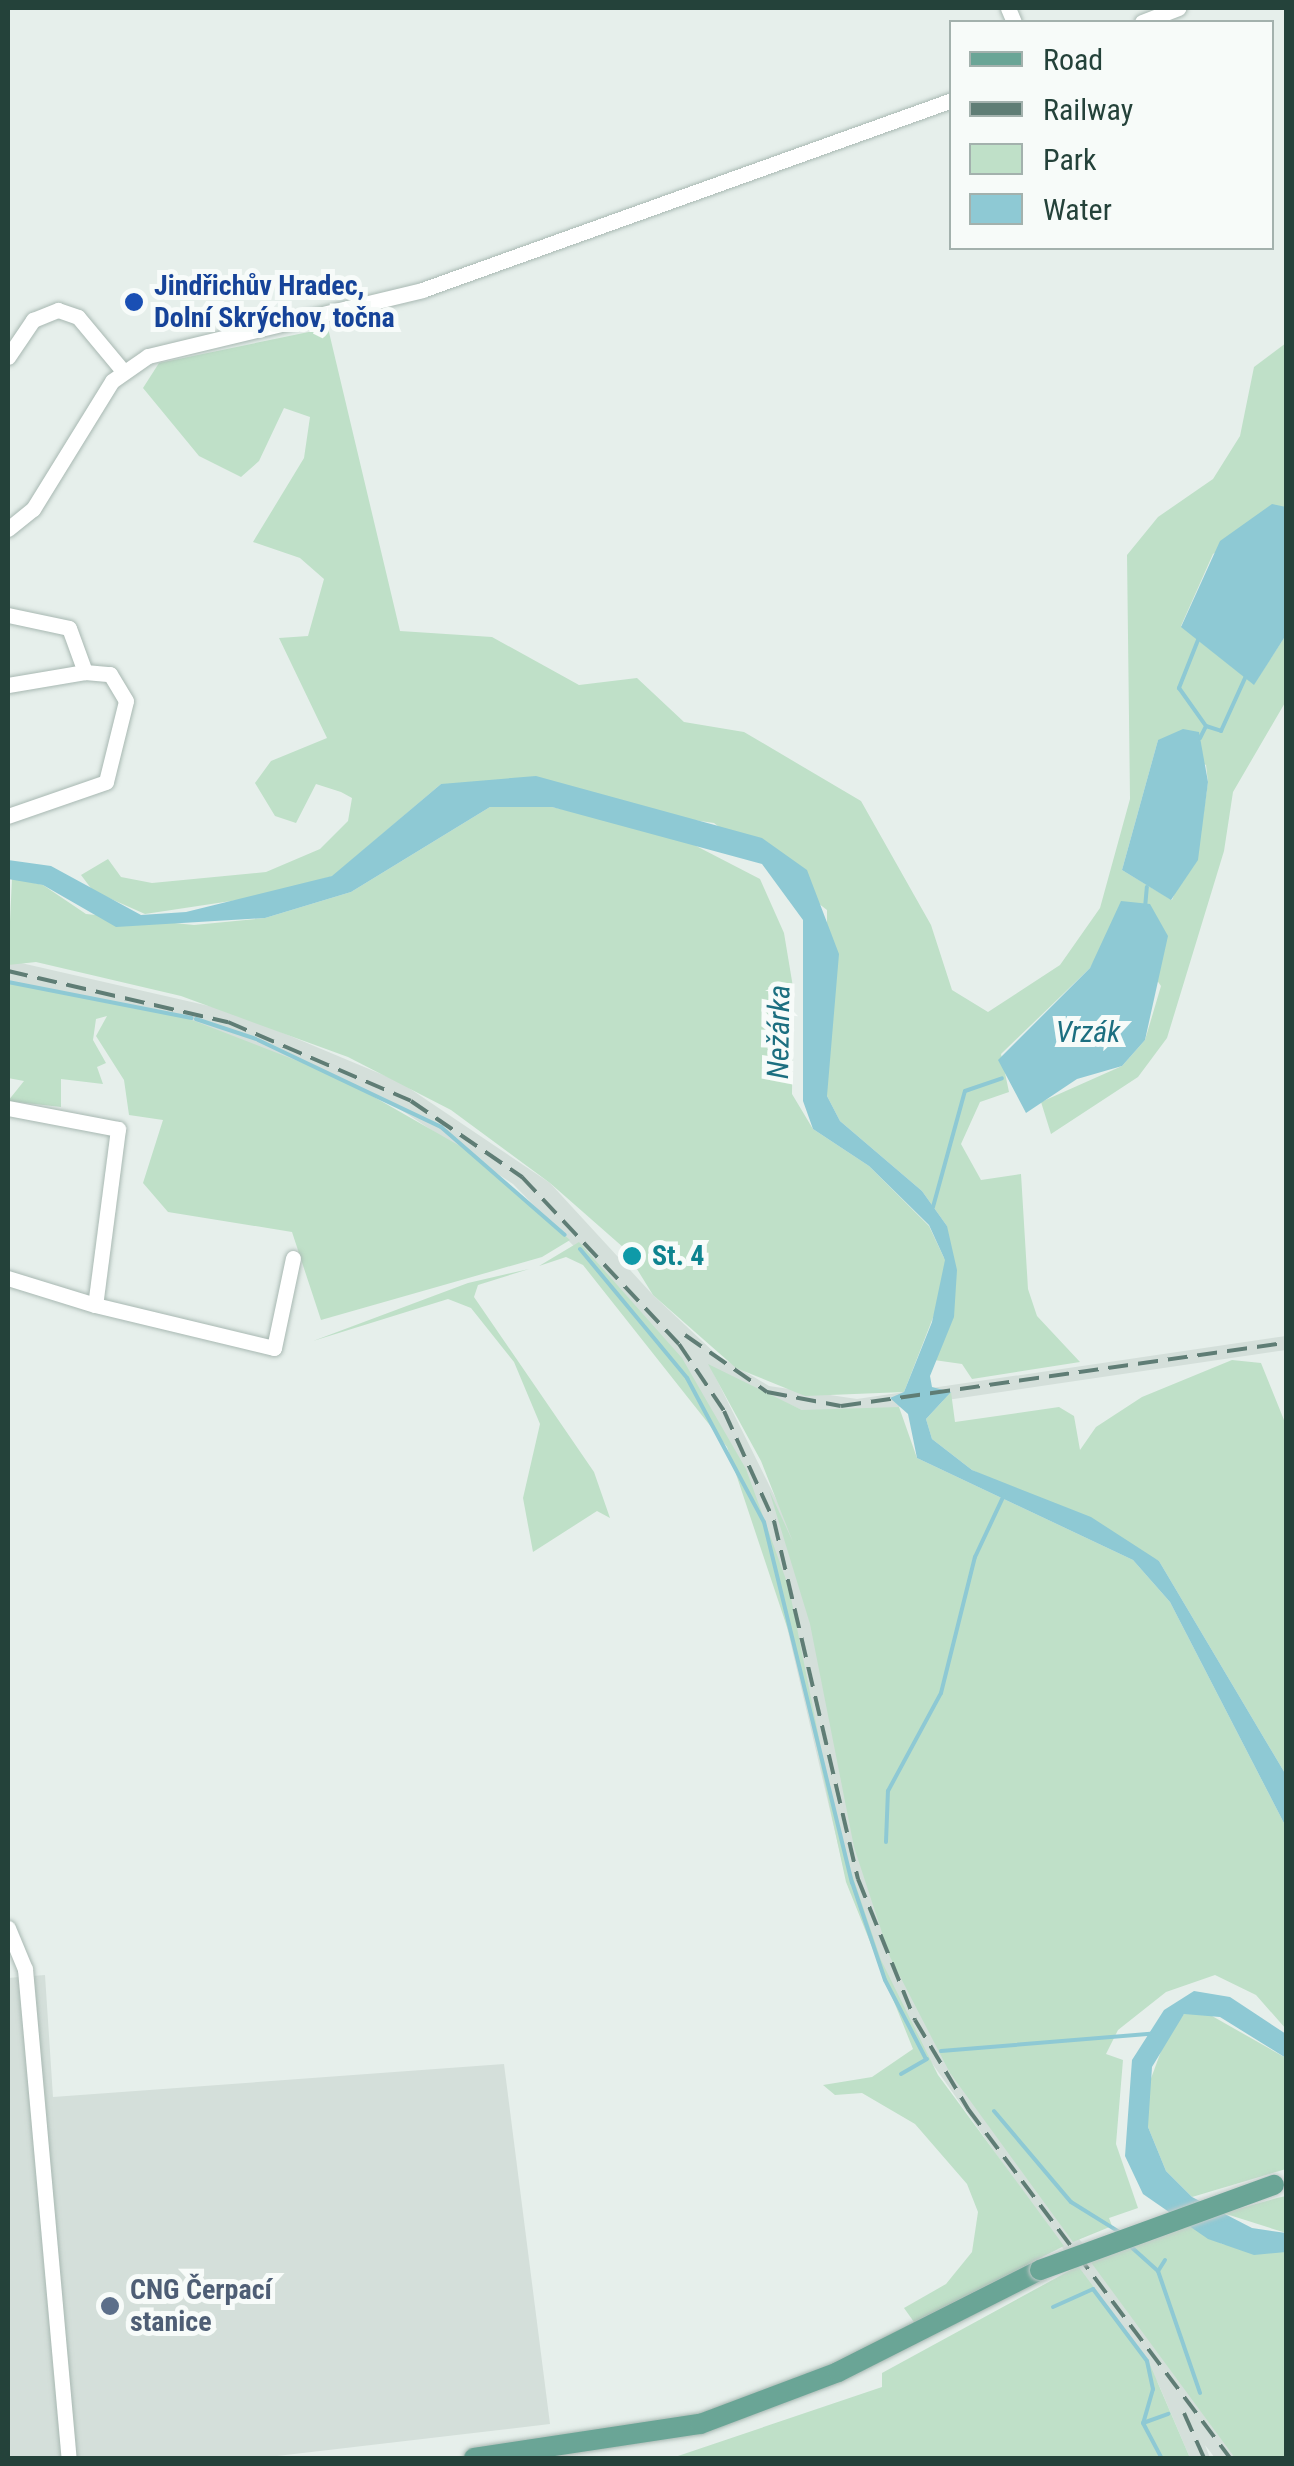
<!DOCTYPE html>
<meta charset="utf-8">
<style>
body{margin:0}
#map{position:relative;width:1294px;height:2466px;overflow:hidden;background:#e6efeb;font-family:"Roboto Condensed",sans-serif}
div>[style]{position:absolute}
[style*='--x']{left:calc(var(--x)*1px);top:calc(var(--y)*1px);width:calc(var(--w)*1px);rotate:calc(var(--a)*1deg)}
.built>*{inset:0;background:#d4dfda}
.green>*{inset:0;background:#bfe0c8}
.water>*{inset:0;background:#8ec9d4}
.stream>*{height:4px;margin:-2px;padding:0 2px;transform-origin:2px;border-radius:2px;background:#8ec9d4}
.roads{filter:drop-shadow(0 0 2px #a8b8b2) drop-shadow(0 0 2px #a8b8b2)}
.minor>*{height:15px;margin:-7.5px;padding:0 7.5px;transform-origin:7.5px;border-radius:7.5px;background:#fff}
.major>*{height:20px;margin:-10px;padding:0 10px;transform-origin:10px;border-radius:10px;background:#6aa596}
.rail>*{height:4px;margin-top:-2px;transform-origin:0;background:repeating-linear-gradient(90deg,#5f7d75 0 20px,transparent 0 30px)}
.bridges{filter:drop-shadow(0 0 2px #c2cac8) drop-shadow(0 0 2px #c2cac8)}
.major-bridge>*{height:20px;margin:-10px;padding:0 10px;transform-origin:10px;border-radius:10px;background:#6aa596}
.dots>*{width:28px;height:28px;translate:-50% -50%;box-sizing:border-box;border:5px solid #f7fbf9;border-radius:50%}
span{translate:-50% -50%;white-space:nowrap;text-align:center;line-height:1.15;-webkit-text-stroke:10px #f7fbf9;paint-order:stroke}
.transit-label{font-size:28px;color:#164399;font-weight:700}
.left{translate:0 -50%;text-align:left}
.culture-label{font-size:28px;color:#0d838f;font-weight:700}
.service-label{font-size:28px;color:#4e5e75;font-weight:700}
.water-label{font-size:30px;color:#1c6f80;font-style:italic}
.frame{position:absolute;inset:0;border:10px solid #24423a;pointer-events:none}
.legend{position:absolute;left:949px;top:20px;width:325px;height:230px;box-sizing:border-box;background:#f7fbf9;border:2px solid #a3b1ad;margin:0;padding:12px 18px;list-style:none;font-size:30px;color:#24423a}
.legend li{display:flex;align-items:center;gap:20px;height:50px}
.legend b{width:50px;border:2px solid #a3b1ad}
</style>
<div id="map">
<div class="built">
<div style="clip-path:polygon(8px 960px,231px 1011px,400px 1082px,550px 1183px,653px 1295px,717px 1355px,769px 1386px,857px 1399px,1286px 1336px,1286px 1350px,859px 1413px,802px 1410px,712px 1370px,785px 1517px,995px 2127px,1244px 2458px,1215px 2458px,1205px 2445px,1210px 2458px,1190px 2458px,1158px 2383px,905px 2025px,847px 1883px,763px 1525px,714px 1417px,612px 1285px,513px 1184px,389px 1102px,224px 1033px,8px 983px)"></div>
<div style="clip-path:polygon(45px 1975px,53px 2097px,504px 2064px,550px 2424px,260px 2458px,8px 2458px,8px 1978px)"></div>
</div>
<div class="green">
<div style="clip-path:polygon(evenodd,328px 328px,400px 631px,492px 637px,579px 685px,637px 678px,684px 722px,744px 732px,861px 801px,931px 925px,952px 990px,988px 1012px,1060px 965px,1100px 908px,1130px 799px,1127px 555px,1158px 517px,1213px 479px,1240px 436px,1254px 367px,1286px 343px,1286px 507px,1213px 554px,1181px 626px,1254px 684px,1286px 635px,1286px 701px,1233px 792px,1224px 851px,1167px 1038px,1138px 1077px,1051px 1134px,1041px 1102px,1122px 1066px,1145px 1040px,1161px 986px,1116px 922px,1090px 968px,1001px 1054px,1009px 1092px,980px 1102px,961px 1144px,981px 1180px,1021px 1174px,1028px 1289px,1037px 1316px,1080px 1362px,972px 1379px,962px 1364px,934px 1360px,947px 1226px,922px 1191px,840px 1121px,827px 1096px,827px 910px,714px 823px,441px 784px,333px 876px,265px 896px,145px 914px,93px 891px,81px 875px,108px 859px,121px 877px,152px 883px,266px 872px,320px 849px,348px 821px,352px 798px,341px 792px,316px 784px,296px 823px,275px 816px,255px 783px,271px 761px,327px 738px,279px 638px,308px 636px,324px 579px,300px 558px,253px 542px,304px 458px,310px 417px,284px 408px,259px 461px,241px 477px,199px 456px,143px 388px,159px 363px,328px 328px,1158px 740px,1206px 765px,1208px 782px,1201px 830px,1172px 900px,1122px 870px,1158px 740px)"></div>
<div style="clip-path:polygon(490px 807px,552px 807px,673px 834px,760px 879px,784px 933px,793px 987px,792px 1094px,813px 1129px,869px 1166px,929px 1226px,945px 1260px,941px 1297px,904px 1392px,805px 1396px,736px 1368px,653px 1295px,624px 1248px,550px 1183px,451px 1110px,348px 1057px,181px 996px,36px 962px,8px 965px,12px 878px,43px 885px,86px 914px,194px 925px,265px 918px,351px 892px)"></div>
<div style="clip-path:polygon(8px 982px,174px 1013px,339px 1077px,474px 1154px,570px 1240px,542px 1257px,321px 1320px,292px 1232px,168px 1212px,143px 1183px,163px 1120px,129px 1115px,124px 1080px,96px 1036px,107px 1016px,96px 1019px,93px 1040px,106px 1063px,97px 1067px,103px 1084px,61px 1079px,61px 1107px,8px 1101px,24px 1081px,8px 1078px)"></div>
<div style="clip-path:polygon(579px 1242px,682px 1358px,746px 1469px,789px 1588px,838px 1833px,881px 1960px,938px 2075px,1064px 2246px,914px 2322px,904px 2308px,946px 2284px,972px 2252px,978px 2212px,967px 2184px,915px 2124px,862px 2093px,835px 2095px,823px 2085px,872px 2077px,913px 2049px,846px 1882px,798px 1660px,727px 1447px,583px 1265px,566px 1257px,539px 1266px)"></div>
<div style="clip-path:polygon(529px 1269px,478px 1285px,474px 1297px,594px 1472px,610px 1518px,597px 1511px,533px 1552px,523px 1498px,540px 1424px,514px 1362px,471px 1308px,448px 1299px,313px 1341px,468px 1283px)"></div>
<div style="clip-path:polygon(1232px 1360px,1261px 1363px,1286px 1425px,1286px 1775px,1159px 1561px,972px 1470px,932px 1439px,926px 1419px,951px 1392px,955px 1422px,1059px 1407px,1074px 1416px,1080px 1450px,1096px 1427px,1142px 1397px)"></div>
<div style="clip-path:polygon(708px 1364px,802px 1410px,899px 1407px,917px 1458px,1133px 1560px,1170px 1602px,1286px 1827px,1286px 2029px,1256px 1995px,1215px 1975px,1166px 1992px,1118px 2030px,1106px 2054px,1123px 2060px,1116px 2144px,1138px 2208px,1109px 2218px,1112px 2226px,1073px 2242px,950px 2073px,890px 1957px,854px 1847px,810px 1624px,769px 1490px,793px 1542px,761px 1461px)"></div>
<div style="clip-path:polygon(1205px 2012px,1286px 2058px,1286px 2169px,1192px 2197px,1166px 2171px,1148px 2127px,1146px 2092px,1167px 2035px,1184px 2014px)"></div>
<div style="clip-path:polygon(1286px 2196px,1286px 2233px,1223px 2213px,1277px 2198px)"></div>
<div style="clip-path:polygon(1186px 2223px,1222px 2244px,1286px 2252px,1286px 2458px,1235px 2458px,1090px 2261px)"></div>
<div style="clip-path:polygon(1078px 2266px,1148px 2360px,1190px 2458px,672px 2458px,882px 2387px,882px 2373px)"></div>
</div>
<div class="water">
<div style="clip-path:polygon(1272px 504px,1286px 507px,1286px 635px,1254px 685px,1181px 627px,1220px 541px)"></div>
<div style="clip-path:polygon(1183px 729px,1199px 732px,1208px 782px,1198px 860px,1171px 900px,1122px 870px,1158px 740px)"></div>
<div style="clip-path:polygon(536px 776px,762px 838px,807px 870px,839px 954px,827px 1096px,840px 1121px,922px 1191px,947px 1226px,957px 1270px,954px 1317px,930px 1376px,932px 1387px,951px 1392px,926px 1419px,932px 1439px,972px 1470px,1091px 1517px,1159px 1561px,1286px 1775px,1286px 1827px,1170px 1602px,1133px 1560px,917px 1458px,908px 1414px,890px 1398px,904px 1392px,932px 1322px,945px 1260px,929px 1225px,869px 1166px,813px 1129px,803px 1101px,803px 920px,762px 864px,552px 807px,490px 807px,351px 892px,265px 918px,116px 927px,43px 885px,8px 879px,8px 860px,51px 866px,141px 915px,186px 912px,332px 876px,441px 784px)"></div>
<div style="clip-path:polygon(1121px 901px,1150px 904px,1168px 936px,1145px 1040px,1122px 1066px,1077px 1079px,1026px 1113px,998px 1060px,1090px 968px)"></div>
<div style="clip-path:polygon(1194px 1991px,1230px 1997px,1286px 2034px,1286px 2058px,1220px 2017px,1184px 2014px,1152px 2067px,1148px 2127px,1166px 2171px,1192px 2197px,1252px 2228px,1286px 2233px,1286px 2252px,1254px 2255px,1208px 2239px,1143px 2194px,1125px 2156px,1132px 2060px,1164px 2010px)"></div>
</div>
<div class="stream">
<div style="--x:1198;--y:640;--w:52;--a:111.6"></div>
<div style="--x:1179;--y:688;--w:47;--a:54.6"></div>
<div style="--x:1200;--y:738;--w:13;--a:-63"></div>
<div style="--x:1206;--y:726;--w:16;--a:18"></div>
<div style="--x:1221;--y:731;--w:60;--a:-65.6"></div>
<div style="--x:1145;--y:908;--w:21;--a:-85"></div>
<div style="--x:8;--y:982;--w:187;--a:11.1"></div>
<div style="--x:196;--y:1019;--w:63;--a:18.4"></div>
<div style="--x:258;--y:1040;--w:203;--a:25.4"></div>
<div style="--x:441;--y:1127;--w:164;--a:41.1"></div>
<div style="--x:933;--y:1207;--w:120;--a:-74.6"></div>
<div style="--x:965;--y:1091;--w:39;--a:-19"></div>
<div style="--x:580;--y:1249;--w:168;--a:50.3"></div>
<div style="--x:687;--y:1378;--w:163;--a:61.9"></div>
<div style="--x:764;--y:1522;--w:371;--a:76.3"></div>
<div style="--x:852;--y:1882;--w:103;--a:71.4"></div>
<div style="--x:885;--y:1980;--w:89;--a:62.6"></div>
<div style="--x:886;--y:1842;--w:51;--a:-87.8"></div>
<div style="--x:888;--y:1791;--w:111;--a:-61.6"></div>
<div style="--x:941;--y:1693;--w:140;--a:-76"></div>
<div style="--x:975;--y:1557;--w:68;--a:-64.9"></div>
<div style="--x:941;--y:2051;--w:210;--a:-4.7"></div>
<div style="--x:901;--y:2074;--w:30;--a:-30"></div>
<div style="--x:994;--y:2111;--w:119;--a:49.8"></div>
<div style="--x:1071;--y:2202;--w:59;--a:31.8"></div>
<div style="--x:1129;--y:2245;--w:39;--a:42"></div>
<div style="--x:1165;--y:2260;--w:13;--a:122"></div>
<div style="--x:1158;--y:2271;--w:129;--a:71"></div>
<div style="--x:1053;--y:2307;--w:44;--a:-24.2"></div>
<div style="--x:1093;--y:2289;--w:90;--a:53.1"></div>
<div style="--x:1147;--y:2361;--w:29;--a:78"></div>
<div style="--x:1153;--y:2389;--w:35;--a:106"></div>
<div style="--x:1143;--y:2423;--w:27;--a:-20"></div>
<div style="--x:1143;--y:2423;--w:40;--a:62"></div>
</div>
<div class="roads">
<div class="minor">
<div style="--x:1008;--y:8;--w:15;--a:67"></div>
<div style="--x:1142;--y:22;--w:39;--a:-21"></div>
<div style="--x:8;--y:357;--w:45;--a:-56"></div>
<div style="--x:33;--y:320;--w:27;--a:-22"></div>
<div style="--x:58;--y:310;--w:21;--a:19"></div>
<div style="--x:78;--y:317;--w:70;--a:50.2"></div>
<div style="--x:8;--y:529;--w:32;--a:-39"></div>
<div style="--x:33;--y:509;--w:150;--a:-58.3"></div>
<div style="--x:112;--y:381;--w:44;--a:-34.8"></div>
<div style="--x:148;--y:356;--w:282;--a:-13.5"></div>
<div style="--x:422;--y:290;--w:563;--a:-19.72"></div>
<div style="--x:8;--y:615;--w:62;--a:12"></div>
<div style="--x:69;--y:628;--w:47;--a:70"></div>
<div style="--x:85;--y:672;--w:25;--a:5"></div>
<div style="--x:110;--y:674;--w:31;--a:59"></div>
<div style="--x:126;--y:701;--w:83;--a:103.9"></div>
<div style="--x:106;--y:782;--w:104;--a:160.9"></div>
<div style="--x:8;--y:685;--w:78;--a:-9.6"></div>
<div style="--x:8;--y:1108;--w:112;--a:10.8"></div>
<div style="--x:118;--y:1129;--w:177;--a:97.4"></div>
<div style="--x:95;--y:1305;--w:91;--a:-162.8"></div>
<div style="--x:95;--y:1305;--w:184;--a:13.5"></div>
<div style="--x:274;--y:1348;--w:92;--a:-78.1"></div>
<div style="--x:8;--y:1928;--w:44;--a:67.5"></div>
<div style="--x:25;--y:1969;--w:491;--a:84.9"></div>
</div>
<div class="major">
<div style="--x:474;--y:2458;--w:229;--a:-8.6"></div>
<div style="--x:700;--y:2424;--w:147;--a:-20.6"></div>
<div style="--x:838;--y:2372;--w:226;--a:-26.8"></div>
</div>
</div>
<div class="rail">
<div style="--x:8;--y:971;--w:226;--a:13.1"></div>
<div style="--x:228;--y:1022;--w:199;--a:23.3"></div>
<div style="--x:411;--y:1101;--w:135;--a:34.4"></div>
<div style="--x:522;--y:1177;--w:229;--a:46.8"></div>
<div style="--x:679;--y:1344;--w:81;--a:56.1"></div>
<div style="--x:724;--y:1411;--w:121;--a:65.6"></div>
<div style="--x:774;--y:1521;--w:368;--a:76.8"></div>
<div style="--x:858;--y:1879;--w:152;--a:68"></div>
<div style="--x:915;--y:2020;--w:104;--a:59.2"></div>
<div style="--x:968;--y:2109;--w:436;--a:53.1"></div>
<div style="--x:685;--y:1335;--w:100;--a:34.8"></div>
<div style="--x:767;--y:1392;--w:75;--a:10.7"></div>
<div style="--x:841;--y:1406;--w:449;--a:-8.1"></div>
<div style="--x:1184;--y:2413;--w:49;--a:66"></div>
</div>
<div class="bridges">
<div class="major-bridge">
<div style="--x:1040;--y:2270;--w:249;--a:-20"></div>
</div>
</div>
<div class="dots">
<div style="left:134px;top:302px;background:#1a4fb4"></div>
<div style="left:632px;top:1256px;background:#0f9aa8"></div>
<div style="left:110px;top:2306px;background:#5c6f8a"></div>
</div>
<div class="transit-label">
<span class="left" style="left:154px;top:302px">Jindřichův Hradec,<br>Dolní Skrýchov, točna</span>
</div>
<div class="culture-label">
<span class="left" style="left:652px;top:1256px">St. 4</span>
</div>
<div class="service-label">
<span class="left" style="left:130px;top:2306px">CNG Čerpací<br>stanice</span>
</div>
<div class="water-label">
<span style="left:779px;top:1032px;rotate:-89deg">Nežárka</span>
<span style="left:1088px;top:1032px">Vrzák</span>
</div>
<div class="frame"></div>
<ul class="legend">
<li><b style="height:12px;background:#6aa596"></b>Road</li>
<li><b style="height:12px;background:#5f7d75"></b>Railway</li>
<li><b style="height:28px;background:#bfe0c8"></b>Park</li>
<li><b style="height:28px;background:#8ec9d4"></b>Water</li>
</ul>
</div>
